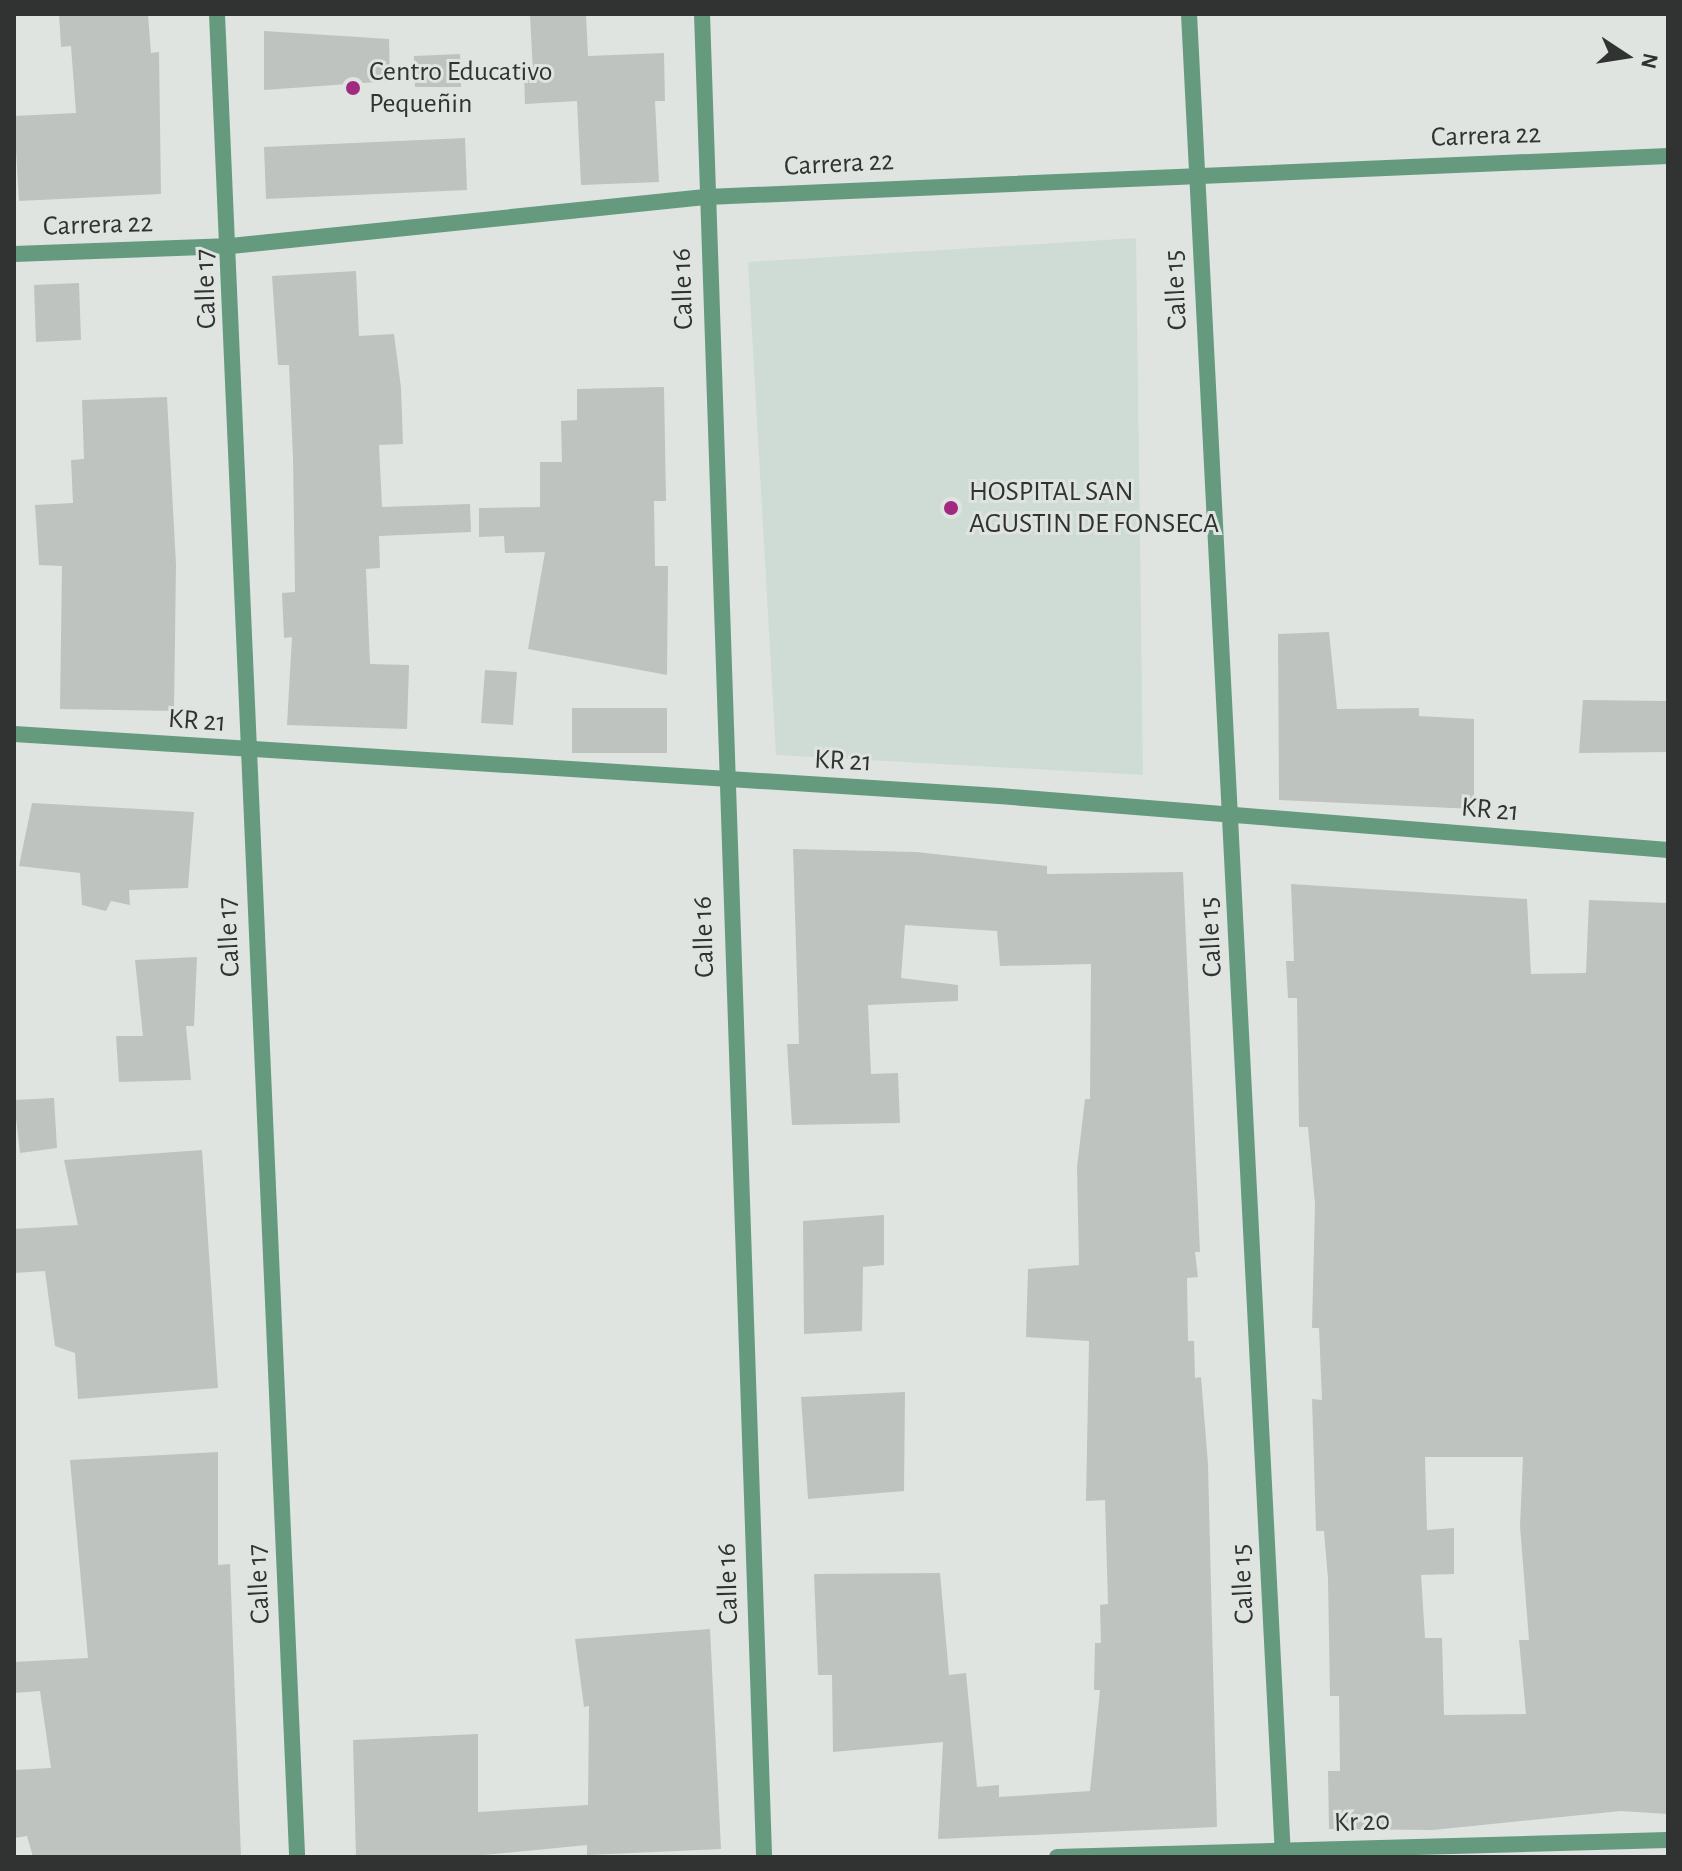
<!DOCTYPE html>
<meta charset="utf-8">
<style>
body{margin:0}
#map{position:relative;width:1682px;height:1871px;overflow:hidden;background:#dfe4e1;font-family:"Alegreya Sans",sans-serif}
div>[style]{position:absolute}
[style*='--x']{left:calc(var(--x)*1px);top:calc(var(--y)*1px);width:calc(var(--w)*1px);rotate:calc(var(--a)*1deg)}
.built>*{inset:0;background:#cfdcd5}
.building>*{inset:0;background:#bec3c0}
.street>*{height:16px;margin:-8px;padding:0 8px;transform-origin:8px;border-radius:8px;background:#659a7f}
.dots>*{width:22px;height:22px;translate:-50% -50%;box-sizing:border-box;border:4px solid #dfe4e1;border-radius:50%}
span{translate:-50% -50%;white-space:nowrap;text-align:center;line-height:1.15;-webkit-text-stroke:6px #dfe4e1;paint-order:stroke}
.poi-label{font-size:28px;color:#313332}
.left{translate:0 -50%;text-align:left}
.street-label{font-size:28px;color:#313332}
.frame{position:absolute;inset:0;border:16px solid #313332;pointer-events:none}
.north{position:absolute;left:1586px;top:16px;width:80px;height:80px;-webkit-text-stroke:6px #dfe4e1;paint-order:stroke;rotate:102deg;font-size:22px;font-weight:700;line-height:32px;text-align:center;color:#313332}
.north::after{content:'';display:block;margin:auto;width:28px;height:36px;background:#313332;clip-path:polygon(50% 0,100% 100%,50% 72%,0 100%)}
</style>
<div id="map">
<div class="built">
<div style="clip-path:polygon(1136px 238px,1143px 775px,776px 755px,748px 262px)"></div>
</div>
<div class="building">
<div style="clip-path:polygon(59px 14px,148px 14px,151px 53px,159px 52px,161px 194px,19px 201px,14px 116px,76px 113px,71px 46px,61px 47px)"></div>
<div style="clip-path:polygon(530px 14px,586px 14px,588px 56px,664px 53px,665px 101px,655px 101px,659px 182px,581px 185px,577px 101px,525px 104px,524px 75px,533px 74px)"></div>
<div style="clip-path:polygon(264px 31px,389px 39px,390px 81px,264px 90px)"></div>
<div style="clip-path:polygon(460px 54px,461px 87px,415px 87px,414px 56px)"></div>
<div style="clip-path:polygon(465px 138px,467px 190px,266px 199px,264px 147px)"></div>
<div style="clip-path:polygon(356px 271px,359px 336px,394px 334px,401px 388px,403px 444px,379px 445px,382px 507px,470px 504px,471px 532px,379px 536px,380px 568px,366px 569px,370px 664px,409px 665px,407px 729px,287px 725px,292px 637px,284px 638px,282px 593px,295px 592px,293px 458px,289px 365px,278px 365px,272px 276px)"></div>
<div style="clip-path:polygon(79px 283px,81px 340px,36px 342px,34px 285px)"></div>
<div style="clip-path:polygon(664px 387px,666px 501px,654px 501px,655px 566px,668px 566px,667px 675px,528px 649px,545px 552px,505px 553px,504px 536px,479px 537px,479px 508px,540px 507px,540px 462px,562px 462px,561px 421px,577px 420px,577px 389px)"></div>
<div style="clip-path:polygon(167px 397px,176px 565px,174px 711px,60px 709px,62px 566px,39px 565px,35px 505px,73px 503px,71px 460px,84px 459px,82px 400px)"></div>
<div style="clip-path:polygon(1329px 632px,1337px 709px,1419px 708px,1419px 716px,1474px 719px,1474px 809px,1279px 800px,1278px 634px)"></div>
<div style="clip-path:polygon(485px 670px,517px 672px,513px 725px,481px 723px)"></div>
<div style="clip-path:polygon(1583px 700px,1668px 701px,1668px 752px,1579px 753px)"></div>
<div style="clip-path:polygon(572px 708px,667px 708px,667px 753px,572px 753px)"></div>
<div style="clip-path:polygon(32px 803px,194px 812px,188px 888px,129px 890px,130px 905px,111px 901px,106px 911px,82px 905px,80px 873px,19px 866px)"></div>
<div style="clip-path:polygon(793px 849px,916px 852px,1047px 866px,1047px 874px,1183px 872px,1200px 1252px,1195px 1252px,1198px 1277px,1187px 1278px,1188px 1341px,1194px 1341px,1195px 1378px,1201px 1377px,1208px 1464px,1217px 1827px,938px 1839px,943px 1742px,833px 1752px,832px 1675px,818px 1675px,814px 1574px,940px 1573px,949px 1675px,966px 1673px,977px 1787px,999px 1785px,999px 1797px,1090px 1791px,1100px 1690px,1094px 1690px,1095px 1643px,1101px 1643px,1100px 1605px,1108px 1604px,1105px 1500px,1086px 1501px,1089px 1341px,1026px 1337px,1028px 1269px,1079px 1265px,1077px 1167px,1085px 1099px,1090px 1099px,1091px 964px,1000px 966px,997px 931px,905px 925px,901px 978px,958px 985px,958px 1001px,868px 1005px,871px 1074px,898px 1073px,900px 1123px,792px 1125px,787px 1044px,799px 1044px)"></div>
<div style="clip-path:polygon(evenodd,1291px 884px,1527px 899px,1531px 974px,1586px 973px,1589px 900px,1668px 903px,1668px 1814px,1621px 1811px,1433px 1830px,1329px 1829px,1328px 1771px,1340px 1771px,1339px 1696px,1330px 1696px,1328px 1579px,1324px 1531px,1316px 1531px,1312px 1399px,1322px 1400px,1319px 1328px,1312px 1328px,1315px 1204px,1308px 1127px,1299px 1127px,1297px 998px,1288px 998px,1286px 961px,1294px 961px,1291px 884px,1425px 1457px,1523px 1457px,1520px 1526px,1529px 1640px,1519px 1640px,1526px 1714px,1444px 1715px,1442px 1638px,1425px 1638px,1421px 1575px,1454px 1574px,1454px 1528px,1427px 1530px,1425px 1457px)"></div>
<div style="clip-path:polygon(197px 957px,194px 1026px,186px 1026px,191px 1080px,119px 1082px,116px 1036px,143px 1036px,135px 960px)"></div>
<div style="clip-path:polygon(54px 1098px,57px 1148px,20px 1153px,14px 1100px)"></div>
<div style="clip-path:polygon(202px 1150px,218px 1388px,78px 1399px,75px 1353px,55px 1346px,45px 1271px,14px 1273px,14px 1229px,78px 1225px,64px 1160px)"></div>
<div style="clip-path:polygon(884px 1215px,884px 1265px,863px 1267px,862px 1331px,804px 1334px,803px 1221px)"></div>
<div style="clip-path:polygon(905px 1392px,904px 1491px,808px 1499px,801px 1397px)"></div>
<div style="clip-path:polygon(218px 1452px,218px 1565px,230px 1564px,241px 1857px,33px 1857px,27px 1836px,14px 1838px,14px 1770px,51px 1768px,40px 1691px,14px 1693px,14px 1662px,88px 1658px,70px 1460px)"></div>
<div style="clip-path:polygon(710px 1629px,721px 1849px,587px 1855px,587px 1845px,463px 1857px,356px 1857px,353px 1740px,478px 1734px,478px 1812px,588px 1805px,589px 1706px,584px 1707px,575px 1639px)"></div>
</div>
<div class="street">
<div style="--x:217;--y:14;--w:1845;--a:87.51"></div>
<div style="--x:702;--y:14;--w:1844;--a:88.07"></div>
<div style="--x:1189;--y:14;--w:1845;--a:87.08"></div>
<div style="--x:14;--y:254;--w:217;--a:-2.1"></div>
<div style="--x:231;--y:246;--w:479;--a:-5.9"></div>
<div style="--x:707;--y:197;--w:962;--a:-2.44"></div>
<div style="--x:14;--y:734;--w:987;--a:3.6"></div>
<div style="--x:999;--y:796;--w:671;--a:4.61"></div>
<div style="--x:1057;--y:1857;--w:611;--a:-1.59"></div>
</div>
<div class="dots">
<div style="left:353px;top:88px;background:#a22980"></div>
<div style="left:951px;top:508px;background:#a22980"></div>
</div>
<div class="poi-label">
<span class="left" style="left:369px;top:88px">Centro Educativo<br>Pequeñin</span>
<span class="left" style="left:969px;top:508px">HOSPITAL SAN<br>AGUSTIN DE FONSECA</span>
</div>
<div class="street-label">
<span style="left:1486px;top:136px;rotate:-2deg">Carrera 22</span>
<span style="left:839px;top:164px;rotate:-3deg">Carrera 22</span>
<span style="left:98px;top:225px;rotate:-2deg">Carrera 22</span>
<span style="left:206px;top:289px;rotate:-92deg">Calle 17</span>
<span style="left:683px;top:289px;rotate:-92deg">Calle 16</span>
<span style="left:1176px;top:290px;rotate:-93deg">Calle 15</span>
<span style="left:197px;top:721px;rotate:4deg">KR 21</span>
<span style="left:843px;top:761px;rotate:3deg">KR 21</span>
<span style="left:1490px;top:810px;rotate:5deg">KR 21</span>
<span style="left:229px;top:937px;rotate:-93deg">Calle 17</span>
<span style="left:704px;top:937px;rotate:-92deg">Calle 16</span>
<span style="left:1211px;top:937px;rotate:-93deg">Calle 15</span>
<span style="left:259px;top:1584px;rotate:-93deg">Calle 17</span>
<span style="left:728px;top:1584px;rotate:-92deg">Calle 16</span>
<span style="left:1243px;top:1584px;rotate:-93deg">Calle 15</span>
<span style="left:1362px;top:1822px;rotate:-2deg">Kr 20</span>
</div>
<div class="frame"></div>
<div class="north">N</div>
</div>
